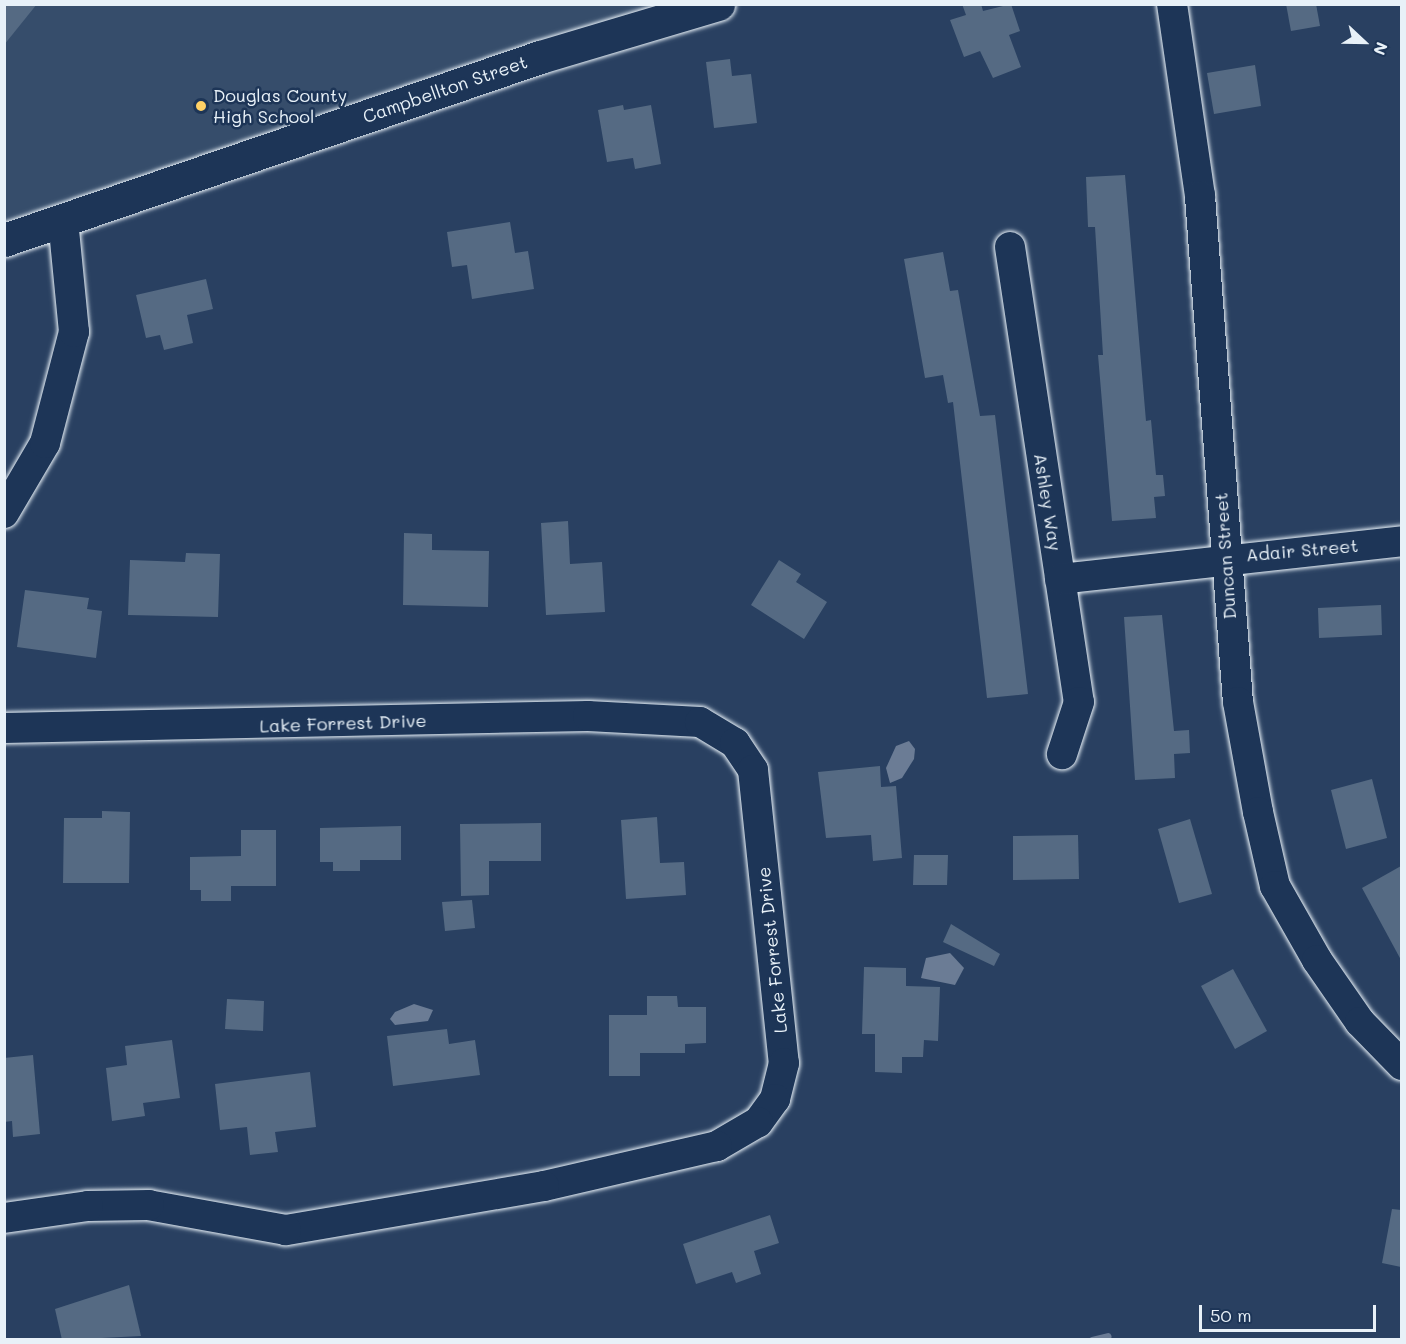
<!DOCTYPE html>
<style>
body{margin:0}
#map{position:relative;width:1406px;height:1344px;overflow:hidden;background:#294061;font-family:Mali,sans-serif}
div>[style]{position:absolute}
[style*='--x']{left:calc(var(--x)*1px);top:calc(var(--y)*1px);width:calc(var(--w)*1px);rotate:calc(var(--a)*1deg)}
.built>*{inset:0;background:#364d6b}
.water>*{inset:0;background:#6b7c95}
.stream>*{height:7px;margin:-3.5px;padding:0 3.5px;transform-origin:3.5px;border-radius:3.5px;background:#6b7c95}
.building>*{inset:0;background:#556a83}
.roads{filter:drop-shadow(0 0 2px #e8f1f8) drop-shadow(0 0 2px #e8f1f8)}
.minor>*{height:30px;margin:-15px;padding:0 15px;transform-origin:15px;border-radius:15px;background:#1d3557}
.major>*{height:33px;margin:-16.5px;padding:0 16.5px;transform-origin:16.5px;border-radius:16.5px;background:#1d3557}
.dots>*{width:16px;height:16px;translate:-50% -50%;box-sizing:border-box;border:3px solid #1d3557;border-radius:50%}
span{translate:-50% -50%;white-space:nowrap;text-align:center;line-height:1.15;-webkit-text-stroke:5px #1d3557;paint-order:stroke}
.street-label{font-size:18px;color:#e8f1f8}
.poi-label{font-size:18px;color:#e8f1f8}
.left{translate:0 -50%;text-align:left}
.frame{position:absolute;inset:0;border:6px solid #e8f1f8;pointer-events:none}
.north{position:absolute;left:1334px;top:12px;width:60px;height:60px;-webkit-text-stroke:4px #1d3557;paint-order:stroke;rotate:112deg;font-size:16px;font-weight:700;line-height:24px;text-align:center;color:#e8f1f8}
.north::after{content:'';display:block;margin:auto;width:21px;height:27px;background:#e8f1f8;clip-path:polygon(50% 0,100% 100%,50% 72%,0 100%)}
.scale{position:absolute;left:1199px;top:1305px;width:177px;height:27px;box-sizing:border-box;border:3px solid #e8f1f8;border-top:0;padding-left:8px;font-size:18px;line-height:21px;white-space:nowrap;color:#e8f1f8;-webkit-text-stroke:4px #1d3557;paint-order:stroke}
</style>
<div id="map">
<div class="built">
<div style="clip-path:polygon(5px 5px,718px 5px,5px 236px)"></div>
</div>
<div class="water">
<div style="clip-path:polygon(909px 741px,915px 749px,914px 759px,902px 778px,890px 783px,886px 768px,896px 746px)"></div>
<div style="clip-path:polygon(950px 953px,964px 968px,955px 985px,921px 978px,926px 958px)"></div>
<div style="clip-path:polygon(414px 1004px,433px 1010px,428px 1021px,395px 1025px,390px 1019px,395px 1012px)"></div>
</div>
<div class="stream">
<div style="--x:1092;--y:1340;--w:16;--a:-14"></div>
</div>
<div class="building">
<div style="clip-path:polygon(4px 4px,37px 4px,4px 45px)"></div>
<div style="clip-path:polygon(962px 4px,981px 4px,983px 11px,1011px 4px,1020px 31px,1009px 35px,1021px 67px,993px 78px,980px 51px,964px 57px,950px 20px,966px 15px)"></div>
<div style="clip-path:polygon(1286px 4px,1316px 4px,1320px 26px,1291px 31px)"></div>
<div style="clip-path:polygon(730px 59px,732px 76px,751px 74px,757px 123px,714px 128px,706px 62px)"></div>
<div style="clip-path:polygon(1255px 65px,1261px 106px,1214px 114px,1207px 73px)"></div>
<div style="clip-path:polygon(623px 105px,624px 110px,651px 105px,661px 164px,635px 169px,633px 158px,607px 162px,598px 110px)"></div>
<div style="clip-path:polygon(1125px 175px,1146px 421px,1151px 420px,1156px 475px,1163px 475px,1165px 496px,1154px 497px,1156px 518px,1112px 521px,1098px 355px,1103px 355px,1095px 227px,1088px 227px,1086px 177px)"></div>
<div style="clip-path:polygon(510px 222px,515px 253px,528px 251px,534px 289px,472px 299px,467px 265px,452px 267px,447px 232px)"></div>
<div style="clip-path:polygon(943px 252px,950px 291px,958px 290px,980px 416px,995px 415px,1028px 694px,987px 698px,953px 402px,948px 403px,943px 375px,925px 378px,904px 259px)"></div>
<div style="clip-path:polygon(206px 279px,213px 309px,187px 315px,193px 343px,164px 350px,160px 335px,146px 338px,136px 295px)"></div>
<div style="clip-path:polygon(568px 521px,570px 564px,602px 562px,605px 612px,546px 615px,541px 523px)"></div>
<div style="clip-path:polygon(404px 533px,432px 534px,432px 550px,489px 551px,488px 607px,403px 605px)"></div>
<div style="clip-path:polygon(186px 553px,220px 554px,218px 617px,128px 615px,130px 560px,185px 562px)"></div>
<div style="clip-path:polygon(779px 560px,801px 574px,796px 582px,827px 602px,804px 639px,751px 605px)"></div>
<div style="clip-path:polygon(25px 590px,89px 598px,87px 609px,102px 611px,96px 658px,17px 647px)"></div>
<div style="clip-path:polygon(1381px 605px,1382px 635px,1319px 638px,1318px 608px)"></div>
<div style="clip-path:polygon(1162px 615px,1174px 731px,1189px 730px,1190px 753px,1174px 754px,1175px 778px,1135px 780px,1124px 617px)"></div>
<div style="clip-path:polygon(880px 766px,881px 787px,896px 786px,902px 858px,873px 861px,871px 835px,826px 838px,818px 772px)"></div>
<div style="clip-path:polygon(1372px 779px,1387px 838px,1346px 849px,1331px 790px)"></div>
<div style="clip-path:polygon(102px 811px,130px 812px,129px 883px,63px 883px,64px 818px,102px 818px)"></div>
<div style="clip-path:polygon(657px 817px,660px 863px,684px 862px,686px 895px,626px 899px,621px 820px)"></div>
<div style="clip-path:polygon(1190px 819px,1212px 894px,1179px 903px,1158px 829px)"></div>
<div style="clip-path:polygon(541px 823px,541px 861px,489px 861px,489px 895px,461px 896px,460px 824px)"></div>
<div style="clip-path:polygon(401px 826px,401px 860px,360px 860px,360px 871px,333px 871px,333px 862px,320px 862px,320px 828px)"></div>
<div style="clip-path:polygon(241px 830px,276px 830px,276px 886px,231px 886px,231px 901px,201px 901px,201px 890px,190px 890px,190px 857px,241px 856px)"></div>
<div style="clip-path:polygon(1078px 835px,1079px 879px,1013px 880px,1013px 836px)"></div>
<div style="clip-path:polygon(914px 855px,948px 855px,947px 885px,913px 885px)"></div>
<div style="clip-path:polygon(1401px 866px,1401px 960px,1362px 888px)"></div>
<div style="clip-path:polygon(472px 900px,475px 928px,445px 931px,442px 902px)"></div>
<div style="clip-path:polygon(951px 924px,1000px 954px,994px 966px,943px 942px)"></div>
<div style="clip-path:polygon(864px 967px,906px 968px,906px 986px,940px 987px,938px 1041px,924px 1040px,923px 1057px,902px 1057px,902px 1073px,875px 1072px,875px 1034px,862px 1034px)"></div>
<div style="clip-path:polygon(1233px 969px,1267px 1031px,1235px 1049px,1201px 986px)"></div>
<div style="clip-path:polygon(647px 996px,677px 996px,678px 1007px,706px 1007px,706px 1043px,685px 1044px,685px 1053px,640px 1053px,640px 1076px,609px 1076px,609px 1015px,647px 1015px)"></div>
<div style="clip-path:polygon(227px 999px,264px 1001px,263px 1031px,225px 1029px)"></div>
<div style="clip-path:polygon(447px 1029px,449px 1044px,475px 1040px,480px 1075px,393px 1086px,387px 1036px)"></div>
<div style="clip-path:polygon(172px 1040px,180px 1098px,143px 1103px,145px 1116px,112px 1121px,106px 1068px,127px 1065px,125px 1046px)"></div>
<div style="clip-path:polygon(33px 1055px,40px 1134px,13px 1137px,12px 1121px,4px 1122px,4px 1058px)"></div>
<div style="clip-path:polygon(310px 1072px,316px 1127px,275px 1132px,278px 1152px,250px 1155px,247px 1127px,220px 1130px,215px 1084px)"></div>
<div style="clip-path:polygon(1392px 1209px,1401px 1210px,1401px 1267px,1382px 1263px)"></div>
<div style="clip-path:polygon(770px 1215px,779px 1243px,754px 1251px,761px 1274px,736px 1283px,732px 1272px,696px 1284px,683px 1244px)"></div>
<div style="clip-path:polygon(129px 1285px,141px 1336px,62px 1340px,55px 1309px)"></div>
</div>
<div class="roads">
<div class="minor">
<div style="--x:1172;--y:4;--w:194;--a:81.7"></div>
<div style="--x:1200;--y:196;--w:507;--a:85.71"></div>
<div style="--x:1238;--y:702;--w:112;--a:79.7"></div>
<div style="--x:1258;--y:812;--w:76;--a:77.1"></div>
<div style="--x:1275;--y:886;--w:85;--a:60.4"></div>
<div style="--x:1317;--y:960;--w:75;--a:55.3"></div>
<div style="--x:1360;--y:1022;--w:60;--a:45.7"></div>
<div style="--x:1010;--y:247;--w:460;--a:81.4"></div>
<div style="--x:1079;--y:702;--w:55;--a:108.1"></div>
<div style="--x:4;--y:513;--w:81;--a:-59.6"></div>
<div style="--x:45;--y:443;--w:115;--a:-75.4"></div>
<div style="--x:74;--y:332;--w:113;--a:-95.6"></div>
<div style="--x:1060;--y:579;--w:344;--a:-6.3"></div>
<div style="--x:4;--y:728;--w:584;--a:-1.18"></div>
<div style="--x:588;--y:716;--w:112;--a:3.1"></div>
<div style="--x:700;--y:722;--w:41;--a:31"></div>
<div style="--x:735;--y:743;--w:32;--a:56"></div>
<div style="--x:753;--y:770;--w:295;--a:84"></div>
<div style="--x:784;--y:1063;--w:37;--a:104"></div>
<div style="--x:775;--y:1099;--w:29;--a:126"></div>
<div style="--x:758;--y:1122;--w:48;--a:149.7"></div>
<div style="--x:717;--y:1146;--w:178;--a:167"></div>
<div style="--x:544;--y:1186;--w:262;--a:170.3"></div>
<div style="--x:286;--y:1230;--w:139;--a:-169.7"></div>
<div style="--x:149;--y:1205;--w:61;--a:179.1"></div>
<div style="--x:88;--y:1206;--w:85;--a:171.9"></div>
</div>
<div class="major">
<div style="--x:4;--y:240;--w:566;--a:-18.85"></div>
<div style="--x:540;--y:57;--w:186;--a:-16.6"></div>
</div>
</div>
<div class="dots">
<div style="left:201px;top:106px;background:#ffd166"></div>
</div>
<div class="street-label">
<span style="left:445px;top:89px;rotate:-19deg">Campbellton Street</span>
<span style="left:1048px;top:502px;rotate:81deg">Ashley Way</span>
<span style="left:1302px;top:550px;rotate:-5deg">Adair Street</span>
<span style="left:1225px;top:556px;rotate:-94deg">Duncan Street</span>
<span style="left:343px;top:723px;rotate:-2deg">Lake Forrest Drive</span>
<span style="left:772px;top:950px;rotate:-96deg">Lake Forrest Drive</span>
</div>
<div class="poi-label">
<span class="left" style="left:213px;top:106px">Douglas County<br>High School</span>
</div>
<div class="frame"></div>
<div class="north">N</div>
<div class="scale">50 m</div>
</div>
